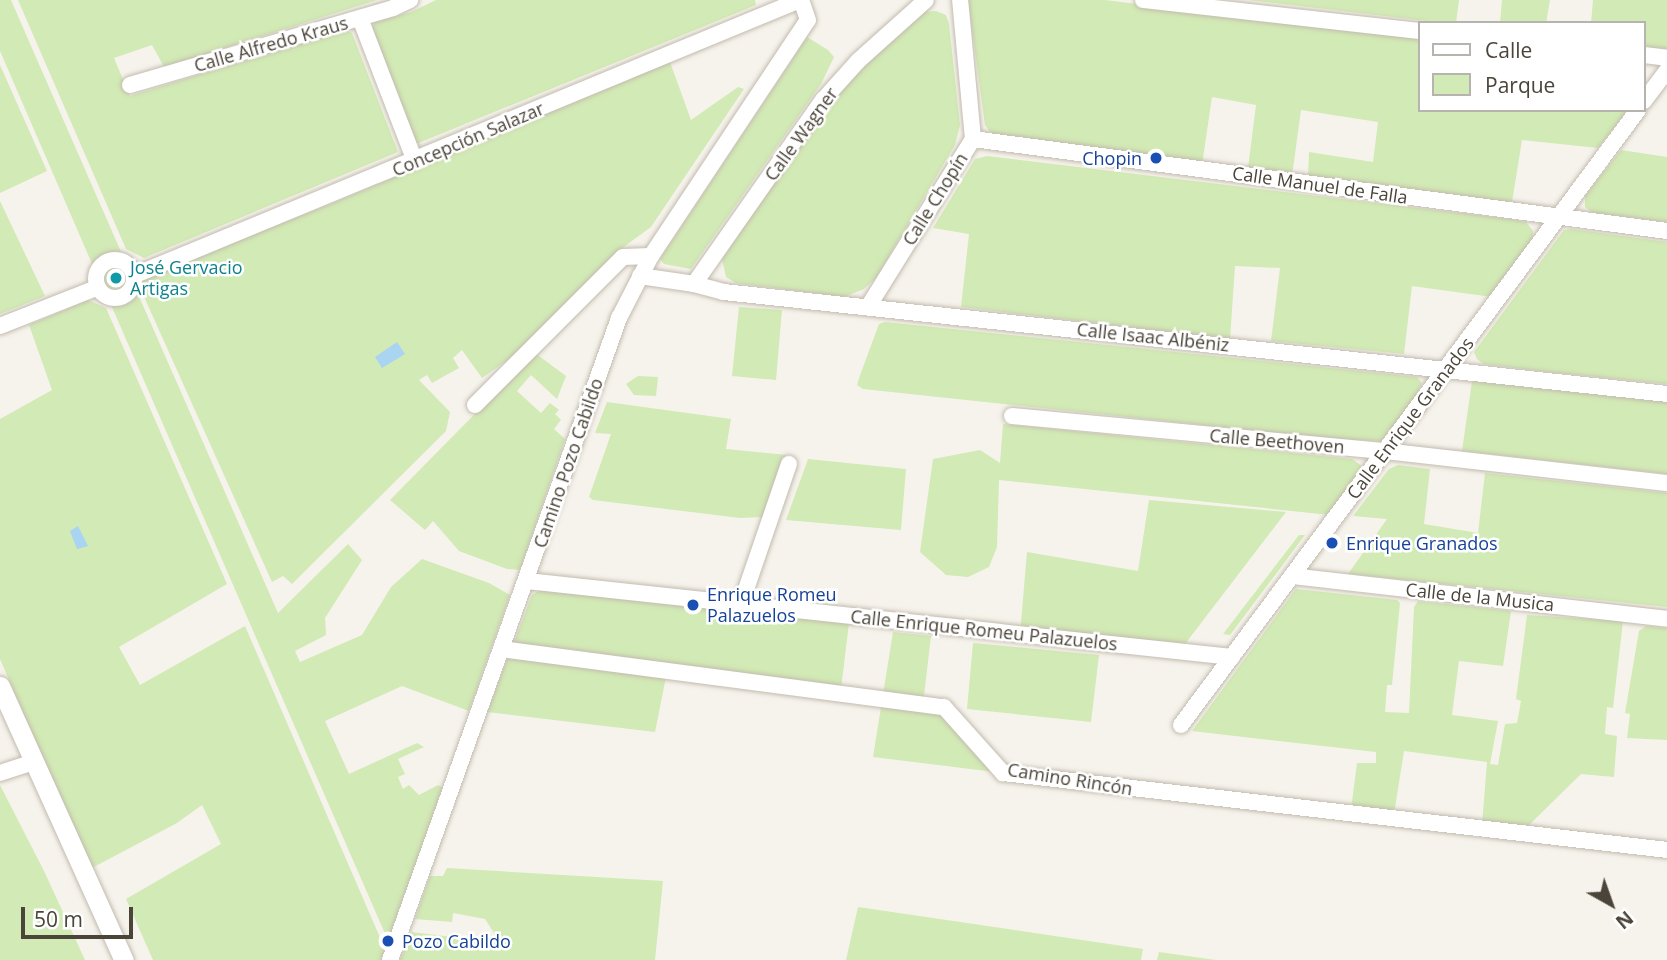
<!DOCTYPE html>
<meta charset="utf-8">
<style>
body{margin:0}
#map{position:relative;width:1667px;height:960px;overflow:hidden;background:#f6f3ec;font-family:"Open Sans",sans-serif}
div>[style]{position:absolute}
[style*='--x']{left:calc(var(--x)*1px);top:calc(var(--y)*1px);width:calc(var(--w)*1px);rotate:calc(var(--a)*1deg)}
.green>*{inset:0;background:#d2eab5}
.round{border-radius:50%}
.water>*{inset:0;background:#a9d4f2}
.roads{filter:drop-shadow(0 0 2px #c2bbae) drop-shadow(0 0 2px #c2bbae)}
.minor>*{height:16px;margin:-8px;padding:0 8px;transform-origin:8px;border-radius:8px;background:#fff}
.minor>.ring{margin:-8px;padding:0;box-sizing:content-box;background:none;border:16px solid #fff;border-radius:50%}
.tertiary>*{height:19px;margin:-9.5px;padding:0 9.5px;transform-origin:9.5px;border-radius:9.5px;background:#fff}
.dots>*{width:19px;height:19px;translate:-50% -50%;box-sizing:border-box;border:4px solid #fff;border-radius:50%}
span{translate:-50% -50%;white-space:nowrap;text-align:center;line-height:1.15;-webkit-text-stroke:5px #fff;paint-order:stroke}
.street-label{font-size:18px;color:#4b4439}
.transit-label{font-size:18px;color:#164399}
.right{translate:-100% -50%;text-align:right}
.left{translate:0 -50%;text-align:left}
.culture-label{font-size:18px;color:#0d838f}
.legend{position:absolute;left:1418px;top:21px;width:228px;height:91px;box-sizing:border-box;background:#fff;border:2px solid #b7b4b0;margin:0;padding:9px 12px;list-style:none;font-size:21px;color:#4b4439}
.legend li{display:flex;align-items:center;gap:14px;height:35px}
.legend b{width:35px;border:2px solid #b7b4b0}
.north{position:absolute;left:1576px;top:869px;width:70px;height:70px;-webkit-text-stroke:5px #fff;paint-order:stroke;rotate:140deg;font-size:19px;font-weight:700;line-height:28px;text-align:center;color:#4b4439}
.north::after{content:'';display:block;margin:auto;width:24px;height:32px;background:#4b4439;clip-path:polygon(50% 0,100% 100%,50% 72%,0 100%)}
.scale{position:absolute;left:21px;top:907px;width:112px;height:32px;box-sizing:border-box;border:4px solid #4b4439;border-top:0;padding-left:9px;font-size:21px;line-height:24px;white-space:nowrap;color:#4b4439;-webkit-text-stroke:5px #fff;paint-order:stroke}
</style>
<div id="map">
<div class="green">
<div style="clip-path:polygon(0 0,11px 0,125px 261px,109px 260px,96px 273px,0 51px)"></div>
<div style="clip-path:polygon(18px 0,377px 0,164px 67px,152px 45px,114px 58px,130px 96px,345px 30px,352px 33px,398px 152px,144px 258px,126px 249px)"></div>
<div style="clip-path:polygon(436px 0,755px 0,756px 5px,416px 144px,372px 29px,375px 22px,411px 12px)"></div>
<div style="clip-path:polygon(968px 0,1105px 0,1420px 39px,1420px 110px,1628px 110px,1598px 148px,1522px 140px,1512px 202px,1337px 183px,1308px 176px,1309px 152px,1373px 162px,1378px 122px,1301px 110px,1292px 176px,1248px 168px,1256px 105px,1212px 97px,1202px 165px,1003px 137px,990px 132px,985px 125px)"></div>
<div style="clip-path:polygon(1248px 0,1459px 0,1456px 23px,1444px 23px)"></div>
<div style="clip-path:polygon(1502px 0,1550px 0,1546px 23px,1500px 23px)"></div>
<div style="clip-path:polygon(1593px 0,1667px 0,1667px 49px,1644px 47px,1644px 23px,1591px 23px)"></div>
<div style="clip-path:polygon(936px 11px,946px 15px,949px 24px,960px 125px,955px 145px,876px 278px,864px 289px,844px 297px,736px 283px,726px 277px,722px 259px,832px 99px,910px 21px,923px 12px)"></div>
<div style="clip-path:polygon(807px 37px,828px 50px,834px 57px,821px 84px,691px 269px,664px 264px,660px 259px)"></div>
<div style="clip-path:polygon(670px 62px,691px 120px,738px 87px,744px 89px,651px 227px,625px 246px,523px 349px,482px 378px,462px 350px,453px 358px,459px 368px,432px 383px,427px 375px,419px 380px,450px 412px,446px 431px,292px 584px,283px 576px,272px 582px,141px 290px,141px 278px,328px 205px)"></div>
<div style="clip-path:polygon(0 65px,47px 171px,0 193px)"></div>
<div style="clip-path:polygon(1621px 150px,1667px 157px,1667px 222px,1593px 213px,1585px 207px,1585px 196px)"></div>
<div style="clip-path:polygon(987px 156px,1509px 219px,1526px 222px,1533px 231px,1533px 240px,1492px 297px,1412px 286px,1404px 354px,1271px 341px,1280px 268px,1235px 266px,1230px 339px,961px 307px,969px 234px,933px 228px,975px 159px)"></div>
<div style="clip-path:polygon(0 201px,45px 296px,0 314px)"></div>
<div style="clip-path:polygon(1571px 229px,1667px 242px,1667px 384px,1540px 371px,1483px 364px,1477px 359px,1474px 352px,1564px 230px)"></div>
<div class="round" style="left:104px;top:267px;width:22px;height:22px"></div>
<div style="clip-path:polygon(134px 285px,278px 613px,348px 544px,362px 560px,325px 618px,326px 635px,295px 651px,300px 662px,362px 635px,391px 587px,422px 559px,489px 583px,510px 595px,469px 711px,402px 686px,325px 721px,349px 774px,417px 743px,424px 747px,398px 759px,405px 774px,398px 777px,403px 789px,409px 785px,419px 795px,438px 785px,443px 788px,404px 900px,393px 952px,108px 298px,122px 297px)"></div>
<div style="clip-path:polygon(88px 300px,106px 308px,227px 584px,119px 647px,140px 685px,245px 626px,385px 949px,381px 960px,153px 960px,126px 899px,221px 844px,202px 805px,177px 823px,90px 869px,0 659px,0 419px,52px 390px,29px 325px)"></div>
<div style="clip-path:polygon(739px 307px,782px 310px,776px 380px,732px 376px)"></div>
<div style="clip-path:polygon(885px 322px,1417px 377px,1422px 383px,1414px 400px,1381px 441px,1335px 439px,863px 389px,857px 385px,859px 378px,879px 324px)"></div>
<div style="clip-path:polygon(535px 353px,566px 376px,557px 399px,531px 375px,517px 391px,541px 413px,550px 403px,559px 410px,555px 414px,561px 420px,554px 429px,565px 439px,520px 570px,507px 569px,459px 551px,433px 521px,425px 530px,390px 500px)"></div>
<div style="clip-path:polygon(638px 376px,658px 377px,656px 396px,634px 395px,626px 384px)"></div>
<div style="clip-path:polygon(1472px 381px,1667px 402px,1667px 474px,1462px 451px)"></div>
<div style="clip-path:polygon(607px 402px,731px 419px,726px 449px,787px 455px,764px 517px,740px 518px,593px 500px,589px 497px,611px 434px,595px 433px)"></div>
<div style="clip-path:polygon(1003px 424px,1352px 459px,1362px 466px,1330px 515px,999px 480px,997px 547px,989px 567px,968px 577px,946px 575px,920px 552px,933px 459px,980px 450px,1000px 463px)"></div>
<div style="clip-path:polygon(808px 459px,906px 469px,901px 530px,786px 520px)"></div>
<div style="clip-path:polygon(1398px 465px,1430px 469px,1424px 524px,1478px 533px,1485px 473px,1667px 493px,1667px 607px,1348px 574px,1387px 519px,1353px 516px,1389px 469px)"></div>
<div style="clip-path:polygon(1149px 500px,1286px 512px,1185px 644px,1020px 634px,1027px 552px,1138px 571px)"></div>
<div style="clip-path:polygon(1299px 535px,1305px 535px,1230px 635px,1223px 634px)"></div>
<div style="clip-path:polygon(542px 589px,849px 623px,841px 689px,513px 645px,532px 595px)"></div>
<div style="clip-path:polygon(1296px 589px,1397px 600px,1400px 603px,1392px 685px,1387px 685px,1385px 712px,1409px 713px,1414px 607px,1418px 601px,1511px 611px,1503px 666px,1459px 661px,1452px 715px,1498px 721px,1490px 764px,1498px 765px,1505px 724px,1517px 723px,1521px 701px,1516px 699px,1527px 615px,1623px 621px,1613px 708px,1607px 707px,1605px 734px,1617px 736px,1614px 777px,1581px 774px,1524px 830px,1482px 825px,1487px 762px,1404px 751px,1394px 814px,1351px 809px,1357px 763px,1376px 763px,1376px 752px,1192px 731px)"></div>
<div style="clip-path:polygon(1646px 626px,1667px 628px,1667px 740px,1627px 738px,1630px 714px,1625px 713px,1639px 631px)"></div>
<div style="clip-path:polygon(893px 632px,931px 636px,923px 704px,944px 707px,1003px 773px,873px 757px)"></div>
<div style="clip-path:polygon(973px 643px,1099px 655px,1091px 722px,967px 709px)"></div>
<div style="clip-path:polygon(508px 657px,666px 677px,655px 732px,487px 712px)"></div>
<div style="clip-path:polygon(0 785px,44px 871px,85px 960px,0 960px)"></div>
<div style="clip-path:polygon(447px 868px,663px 881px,655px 960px,400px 960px,411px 932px,495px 942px,494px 933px,485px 919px,453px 913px,452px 922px,415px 919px,430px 876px,443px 876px)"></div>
<div style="clip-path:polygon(858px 907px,1143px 949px,1141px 960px,846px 960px)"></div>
<div style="clip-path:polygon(1159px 952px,1216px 960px,1157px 960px)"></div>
</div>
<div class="water">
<div style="clip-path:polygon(397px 342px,405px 354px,382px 368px,375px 357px)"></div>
<div style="clip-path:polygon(78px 526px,88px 546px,77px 549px,70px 531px)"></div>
</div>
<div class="roads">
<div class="minor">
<div style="--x:1143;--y:0;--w:279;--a:6.4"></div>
<div style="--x:360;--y:18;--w:153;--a:69"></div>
<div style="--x:1644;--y:55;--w:23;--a:7"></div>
<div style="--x:130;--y:85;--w:274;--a:-16.3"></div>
<div style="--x:393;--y:8;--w:19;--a:-25"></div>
<div style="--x:1644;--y:101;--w:39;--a:-53"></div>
<div style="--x:973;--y:139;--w:700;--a:7.55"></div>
<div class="ring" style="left:96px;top:260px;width:22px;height:22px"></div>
<div style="--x:135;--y:275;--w:720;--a:-22.47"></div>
<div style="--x:640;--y:276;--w:55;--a:8.4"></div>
<div style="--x:694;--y:284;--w:31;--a:15"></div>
<div style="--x:724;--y:292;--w:949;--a:6.17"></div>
<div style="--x:694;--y:284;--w:225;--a:-55"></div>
<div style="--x:823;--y:100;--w:52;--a:-48.1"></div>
<div style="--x:858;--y:61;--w:91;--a:-41.9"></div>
<div style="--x:868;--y:307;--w:198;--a:-58"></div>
<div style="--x:973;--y:139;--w:140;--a:-95.3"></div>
<div style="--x:0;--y:326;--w:103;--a:-21.6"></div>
<div style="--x:475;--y:405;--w:209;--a:-45"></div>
<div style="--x:623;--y:257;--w:28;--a:-2"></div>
<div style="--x:1012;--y:416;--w:375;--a:5.4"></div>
<div style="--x:1385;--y:451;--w:284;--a:6.5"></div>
<div style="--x:1292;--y:576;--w:377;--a:6.5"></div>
<div style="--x:527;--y:581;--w:709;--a:6.15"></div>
<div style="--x:741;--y:604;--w:148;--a:-71.1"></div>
<div style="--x:501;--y:649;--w:447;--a:7.5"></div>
<div style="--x:944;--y:707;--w:89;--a:48.2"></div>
<div style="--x:1003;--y:773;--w:668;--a:6.61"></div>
<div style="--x:1181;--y:725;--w:766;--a:-53.38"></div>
<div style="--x:0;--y:773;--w:35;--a:-18"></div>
<div style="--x:390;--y:960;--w:682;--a:-70.37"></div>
<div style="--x:619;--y:318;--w:70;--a:-62.7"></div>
<div style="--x:651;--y:256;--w:283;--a:-56.4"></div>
<div style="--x:808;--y:20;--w:21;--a:-109"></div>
</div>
<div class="tertiary">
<div style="--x:0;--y:686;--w:301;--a:65.7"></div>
</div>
</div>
<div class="dots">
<div style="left:1156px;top:158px;background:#1a4fb4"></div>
<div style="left:116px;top:278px;background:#0f9aa8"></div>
<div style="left:1332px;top:543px;background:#1a4fb4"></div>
<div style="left:693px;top:605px;background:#1a4fb4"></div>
<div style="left:388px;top:941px;background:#1a4fb4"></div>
</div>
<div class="street-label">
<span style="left:271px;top:44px;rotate:-16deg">Calle Alfredo Kraus</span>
<span style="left:801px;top:134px;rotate:-54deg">Calle Wagner</span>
<span style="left:468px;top:139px;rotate:-23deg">Concepción Salazar</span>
<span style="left:1320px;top:185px;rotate:8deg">Calle Manuel de Falla</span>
<span style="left:935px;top:199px;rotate:-58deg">Calle Chopín</span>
<span style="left:1153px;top:337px;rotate:6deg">Calle Isaac Albéniz</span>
<span style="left:1410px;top:418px;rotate:-53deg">Calle Enrique Granados</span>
<span style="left:1277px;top:441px;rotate:5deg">Calle Beethoven</span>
<span style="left:568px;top:463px;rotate:-71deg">Camino Pozo Cabildo</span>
<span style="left:1480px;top:597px;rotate:6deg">Calle de la Musica</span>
<span style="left:984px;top:630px;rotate:6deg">Calle Enrique Romeu Palazuelos</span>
<span style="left:1070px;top:779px;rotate:9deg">Camino Rincón</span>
</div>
<div class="transit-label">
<span class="right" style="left:1142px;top:158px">Chopin</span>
<span class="left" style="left:1346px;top:543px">Enrique Granados</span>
<span class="left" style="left:707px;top:605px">Enrique Romeu<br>Palazuelos</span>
<span class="left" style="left:402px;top:941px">Pozo Cabildo</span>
</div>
<div class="culture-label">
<span class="left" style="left:130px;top:278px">José Gervacio<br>Artigas</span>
</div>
<ul class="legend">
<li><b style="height:9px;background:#fff"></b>Calle</li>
<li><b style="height:19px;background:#d2eab5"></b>Parque</li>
</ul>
<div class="north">N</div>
<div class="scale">50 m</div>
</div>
